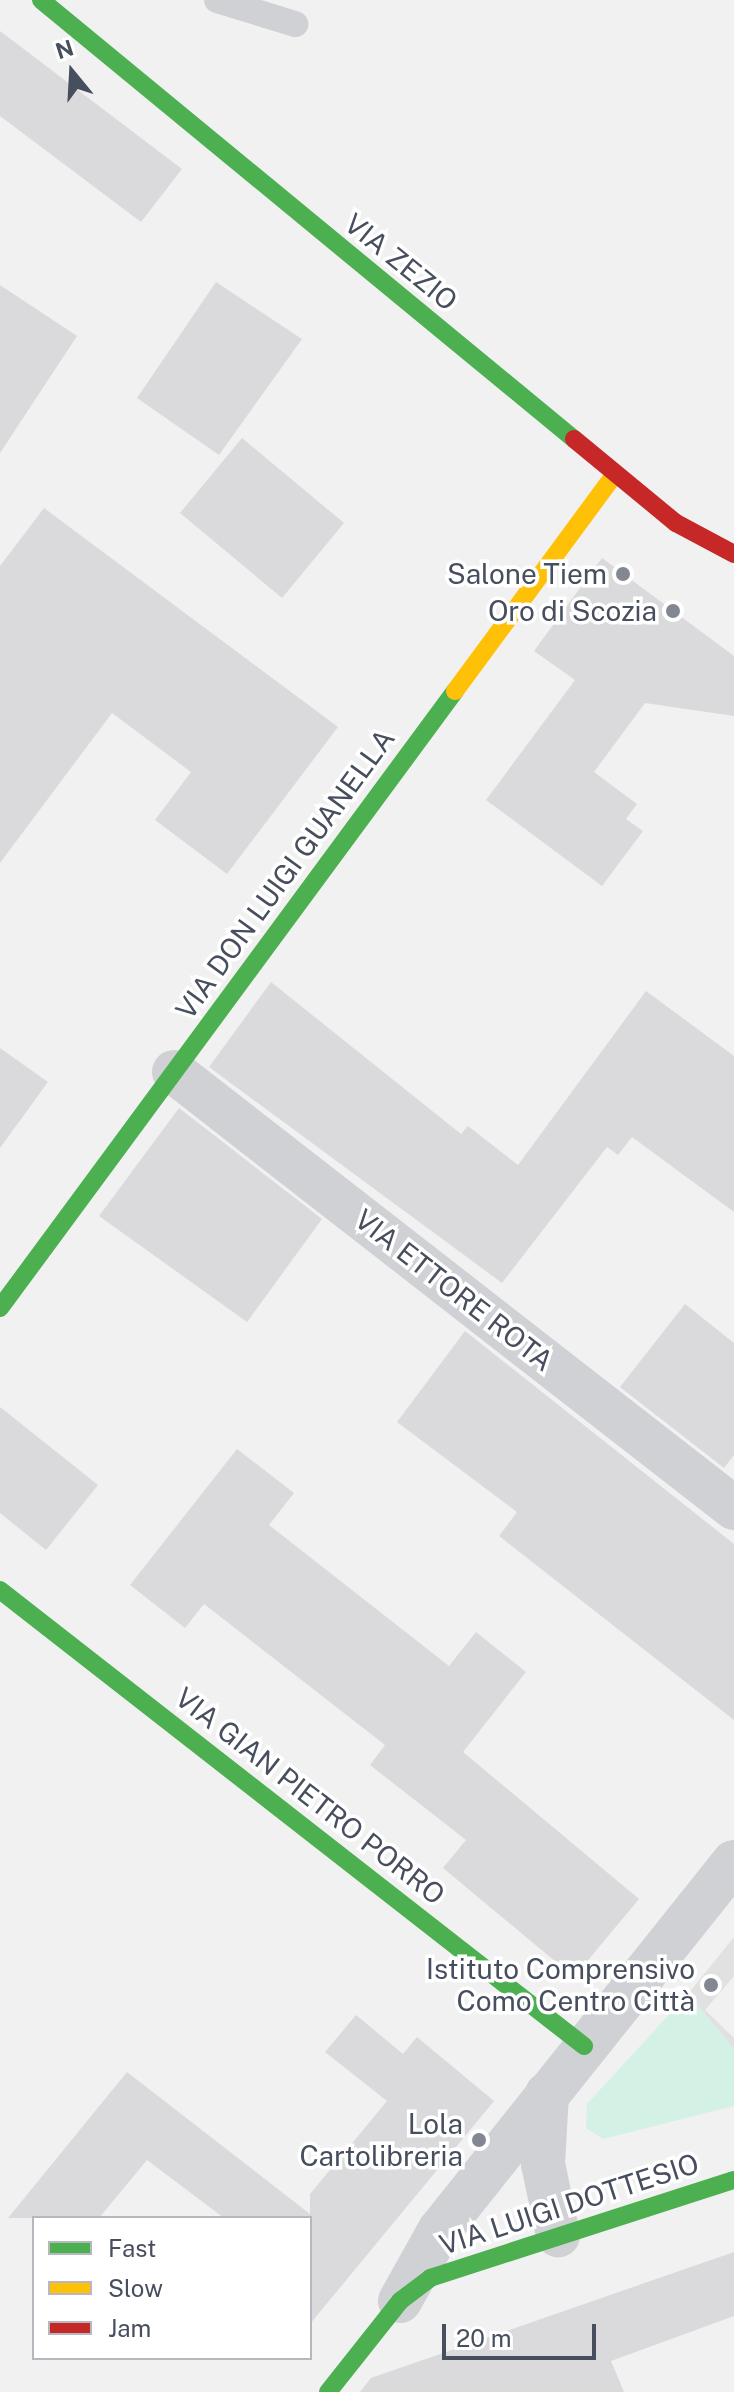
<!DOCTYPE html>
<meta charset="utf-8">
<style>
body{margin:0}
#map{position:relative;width:734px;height:2392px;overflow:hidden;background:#f1f1f1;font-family:"Public Sans",sans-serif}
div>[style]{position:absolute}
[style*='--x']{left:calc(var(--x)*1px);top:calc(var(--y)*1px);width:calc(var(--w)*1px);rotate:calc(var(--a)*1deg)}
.education>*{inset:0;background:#e2e1e2}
.green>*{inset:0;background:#d4f1e6}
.building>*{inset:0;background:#dadadc}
.lane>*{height:26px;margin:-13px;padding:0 13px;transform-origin:13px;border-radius:13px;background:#cfd1d4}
.street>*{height:44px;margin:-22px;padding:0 22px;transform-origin:22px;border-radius:22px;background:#cfd1d4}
.fast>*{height:18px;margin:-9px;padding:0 9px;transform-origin:9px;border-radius:9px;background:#4caf50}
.slow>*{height:18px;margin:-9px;padding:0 9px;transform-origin:9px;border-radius:9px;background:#ffc107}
.jam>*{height:18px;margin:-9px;padding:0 9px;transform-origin:9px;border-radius:9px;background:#c62828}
.dots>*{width:22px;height:22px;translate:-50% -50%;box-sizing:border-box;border:4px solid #fff;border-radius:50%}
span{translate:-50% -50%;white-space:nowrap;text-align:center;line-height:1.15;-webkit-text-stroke:7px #fff;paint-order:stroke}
.street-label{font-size:28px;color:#474e5e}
.poi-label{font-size:28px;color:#474e5e}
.right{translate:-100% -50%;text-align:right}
.legend{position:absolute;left:32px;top:2216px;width:280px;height:144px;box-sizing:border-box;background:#fff;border:2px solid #b5b8bf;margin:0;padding:10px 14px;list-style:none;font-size:24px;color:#474e5e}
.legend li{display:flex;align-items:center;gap:16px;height:40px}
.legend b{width:40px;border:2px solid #b5b8bf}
.north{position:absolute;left:32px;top:32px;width:80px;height:80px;-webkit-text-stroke:6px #fff;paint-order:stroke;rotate:342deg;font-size:22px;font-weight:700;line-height:32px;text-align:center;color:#474e5e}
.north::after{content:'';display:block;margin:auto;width:28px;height:36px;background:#474e5e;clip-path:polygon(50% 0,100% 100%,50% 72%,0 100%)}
.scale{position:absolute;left:442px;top:2324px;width:154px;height:36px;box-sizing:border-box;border:4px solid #474e5e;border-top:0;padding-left:10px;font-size:24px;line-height:28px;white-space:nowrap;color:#474e5e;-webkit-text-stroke:6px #fff;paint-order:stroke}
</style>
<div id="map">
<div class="education">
<div style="clip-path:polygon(734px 1937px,734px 1976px,705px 2010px,734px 2038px,734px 2049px,688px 1994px)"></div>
</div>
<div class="green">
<div style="clip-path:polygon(688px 1994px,734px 2049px,734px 2106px,603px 2139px,586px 2128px,587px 2104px)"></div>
</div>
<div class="building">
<div style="clip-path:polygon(0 31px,182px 169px,141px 222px,0 116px)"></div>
<div style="clip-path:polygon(216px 282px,302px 339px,219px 455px,137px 398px)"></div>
<div style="clip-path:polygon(0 285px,77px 336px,0 453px)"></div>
<div style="clip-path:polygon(242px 438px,344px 523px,282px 598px,180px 513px)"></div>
<div style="clip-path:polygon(44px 508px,338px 727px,227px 874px,155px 820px,191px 772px,112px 713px,0 863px,0 566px)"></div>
<div style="clip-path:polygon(602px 558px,734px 656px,734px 716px,645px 703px,594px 772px,637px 804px,626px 819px,643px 831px,602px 886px,486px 800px,575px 680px,534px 651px)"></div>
<div style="clip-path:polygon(271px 982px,461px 1134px,468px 1126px,518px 1165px,646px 991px,734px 1056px,734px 1212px,632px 1137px,618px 1155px,607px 1147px,502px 1283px,209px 1067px)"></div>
<div style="clip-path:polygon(0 1048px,48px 1082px,0 1148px)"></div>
<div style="clip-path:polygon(179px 1108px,322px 1219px,247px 1322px,99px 1216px)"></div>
<div style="clip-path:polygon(685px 1304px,734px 1343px,734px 1455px,724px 1468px,620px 1387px)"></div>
<div style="clip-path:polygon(465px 1331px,734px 1544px,734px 1720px,499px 1536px,517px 1512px,397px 1422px)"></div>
<div style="clip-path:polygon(0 1407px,98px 1485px,46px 1550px,0 1513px)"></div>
<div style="clip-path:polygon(237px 1449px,294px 1493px,269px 1525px,449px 1666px,476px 1632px,526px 1672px,463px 1752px,639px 1899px,574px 1977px,443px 1868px,466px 1840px,370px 1765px,385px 1745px,204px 1604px,185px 1628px,130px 1585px)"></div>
<div style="clip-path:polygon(356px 2015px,403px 2054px,417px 2037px,494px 2101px,310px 2324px,310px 2218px,224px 2218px,147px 2160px,99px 2218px,8px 2218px,127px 2072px,310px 2214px,310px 2194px,387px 2101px,325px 2052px)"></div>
<div style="clip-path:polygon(734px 2252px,734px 2316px,611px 2361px,624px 2392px,360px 2392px,371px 2378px)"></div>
</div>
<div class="lane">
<div style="--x:217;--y:0;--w:82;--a:17.1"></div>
</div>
<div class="street">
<div style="--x:174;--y:1072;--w:710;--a:37.9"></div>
<div style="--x:547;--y:2094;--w:70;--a:93.3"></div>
<div style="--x:543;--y:2164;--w:73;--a:78.1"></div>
<div style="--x:400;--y:2301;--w:80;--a:-60.9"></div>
<div style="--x:439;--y:2231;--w:472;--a:-51.4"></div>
</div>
<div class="fast">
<div style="--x:41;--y:0;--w:691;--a:39.48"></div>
<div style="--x:0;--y:1308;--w:767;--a:-53.59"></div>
<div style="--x:0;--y:1590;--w:741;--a:37.98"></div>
<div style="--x:328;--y:2392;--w:116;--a:-51.6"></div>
<div style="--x:400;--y:2301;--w:38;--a:-37"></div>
<div style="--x:430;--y:2278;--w:319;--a:-17.9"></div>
</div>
<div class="slow">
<div style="--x:455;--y:691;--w:270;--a:-53.6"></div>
</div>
<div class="jam">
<div style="--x:574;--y:439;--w:132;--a:39.5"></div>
<div style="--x:676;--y:523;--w:66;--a:28.1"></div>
</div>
<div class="dots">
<div style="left:623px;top:574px;background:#828791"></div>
<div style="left:673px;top:611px;background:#828791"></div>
<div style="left:711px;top:1985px;background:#828791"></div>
<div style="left:479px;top:2140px;background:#828791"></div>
</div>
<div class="street-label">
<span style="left:401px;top:262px;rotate:39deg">VIA ZEZIO</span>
<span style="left:285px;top:874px;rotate:-54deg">VIA DON LUIGI GUANELLA</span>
<span style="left:454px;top:1290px;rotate:38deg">VIA ETTORE ROTA</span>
<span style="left:310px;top:1796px;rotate:38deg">VIA GIAN PIETRO PORRO</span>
<span style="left:569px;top:2204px;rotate:-18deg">VIA LUIGI DOTTESIO</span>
</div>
<div class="poi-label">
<span class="right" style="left:607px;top:574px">Salone Tiem</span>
<span class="right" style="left:657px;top:611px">Oro di Scozia</span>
<span class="right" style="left:695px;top:1985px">Istituto Comprensivo<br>Como Centro Città</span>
<span class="right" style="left:463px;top:2140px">Lola<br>Cartolibreria</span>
</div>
<ul class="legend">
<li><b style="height:10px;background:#4caf50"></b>Fast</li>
<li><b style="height:10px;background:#ffc107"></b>Slow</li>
<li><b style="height:10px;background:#c62828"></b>Jam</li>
</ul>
<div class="north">N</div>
<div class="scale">20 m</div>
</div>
